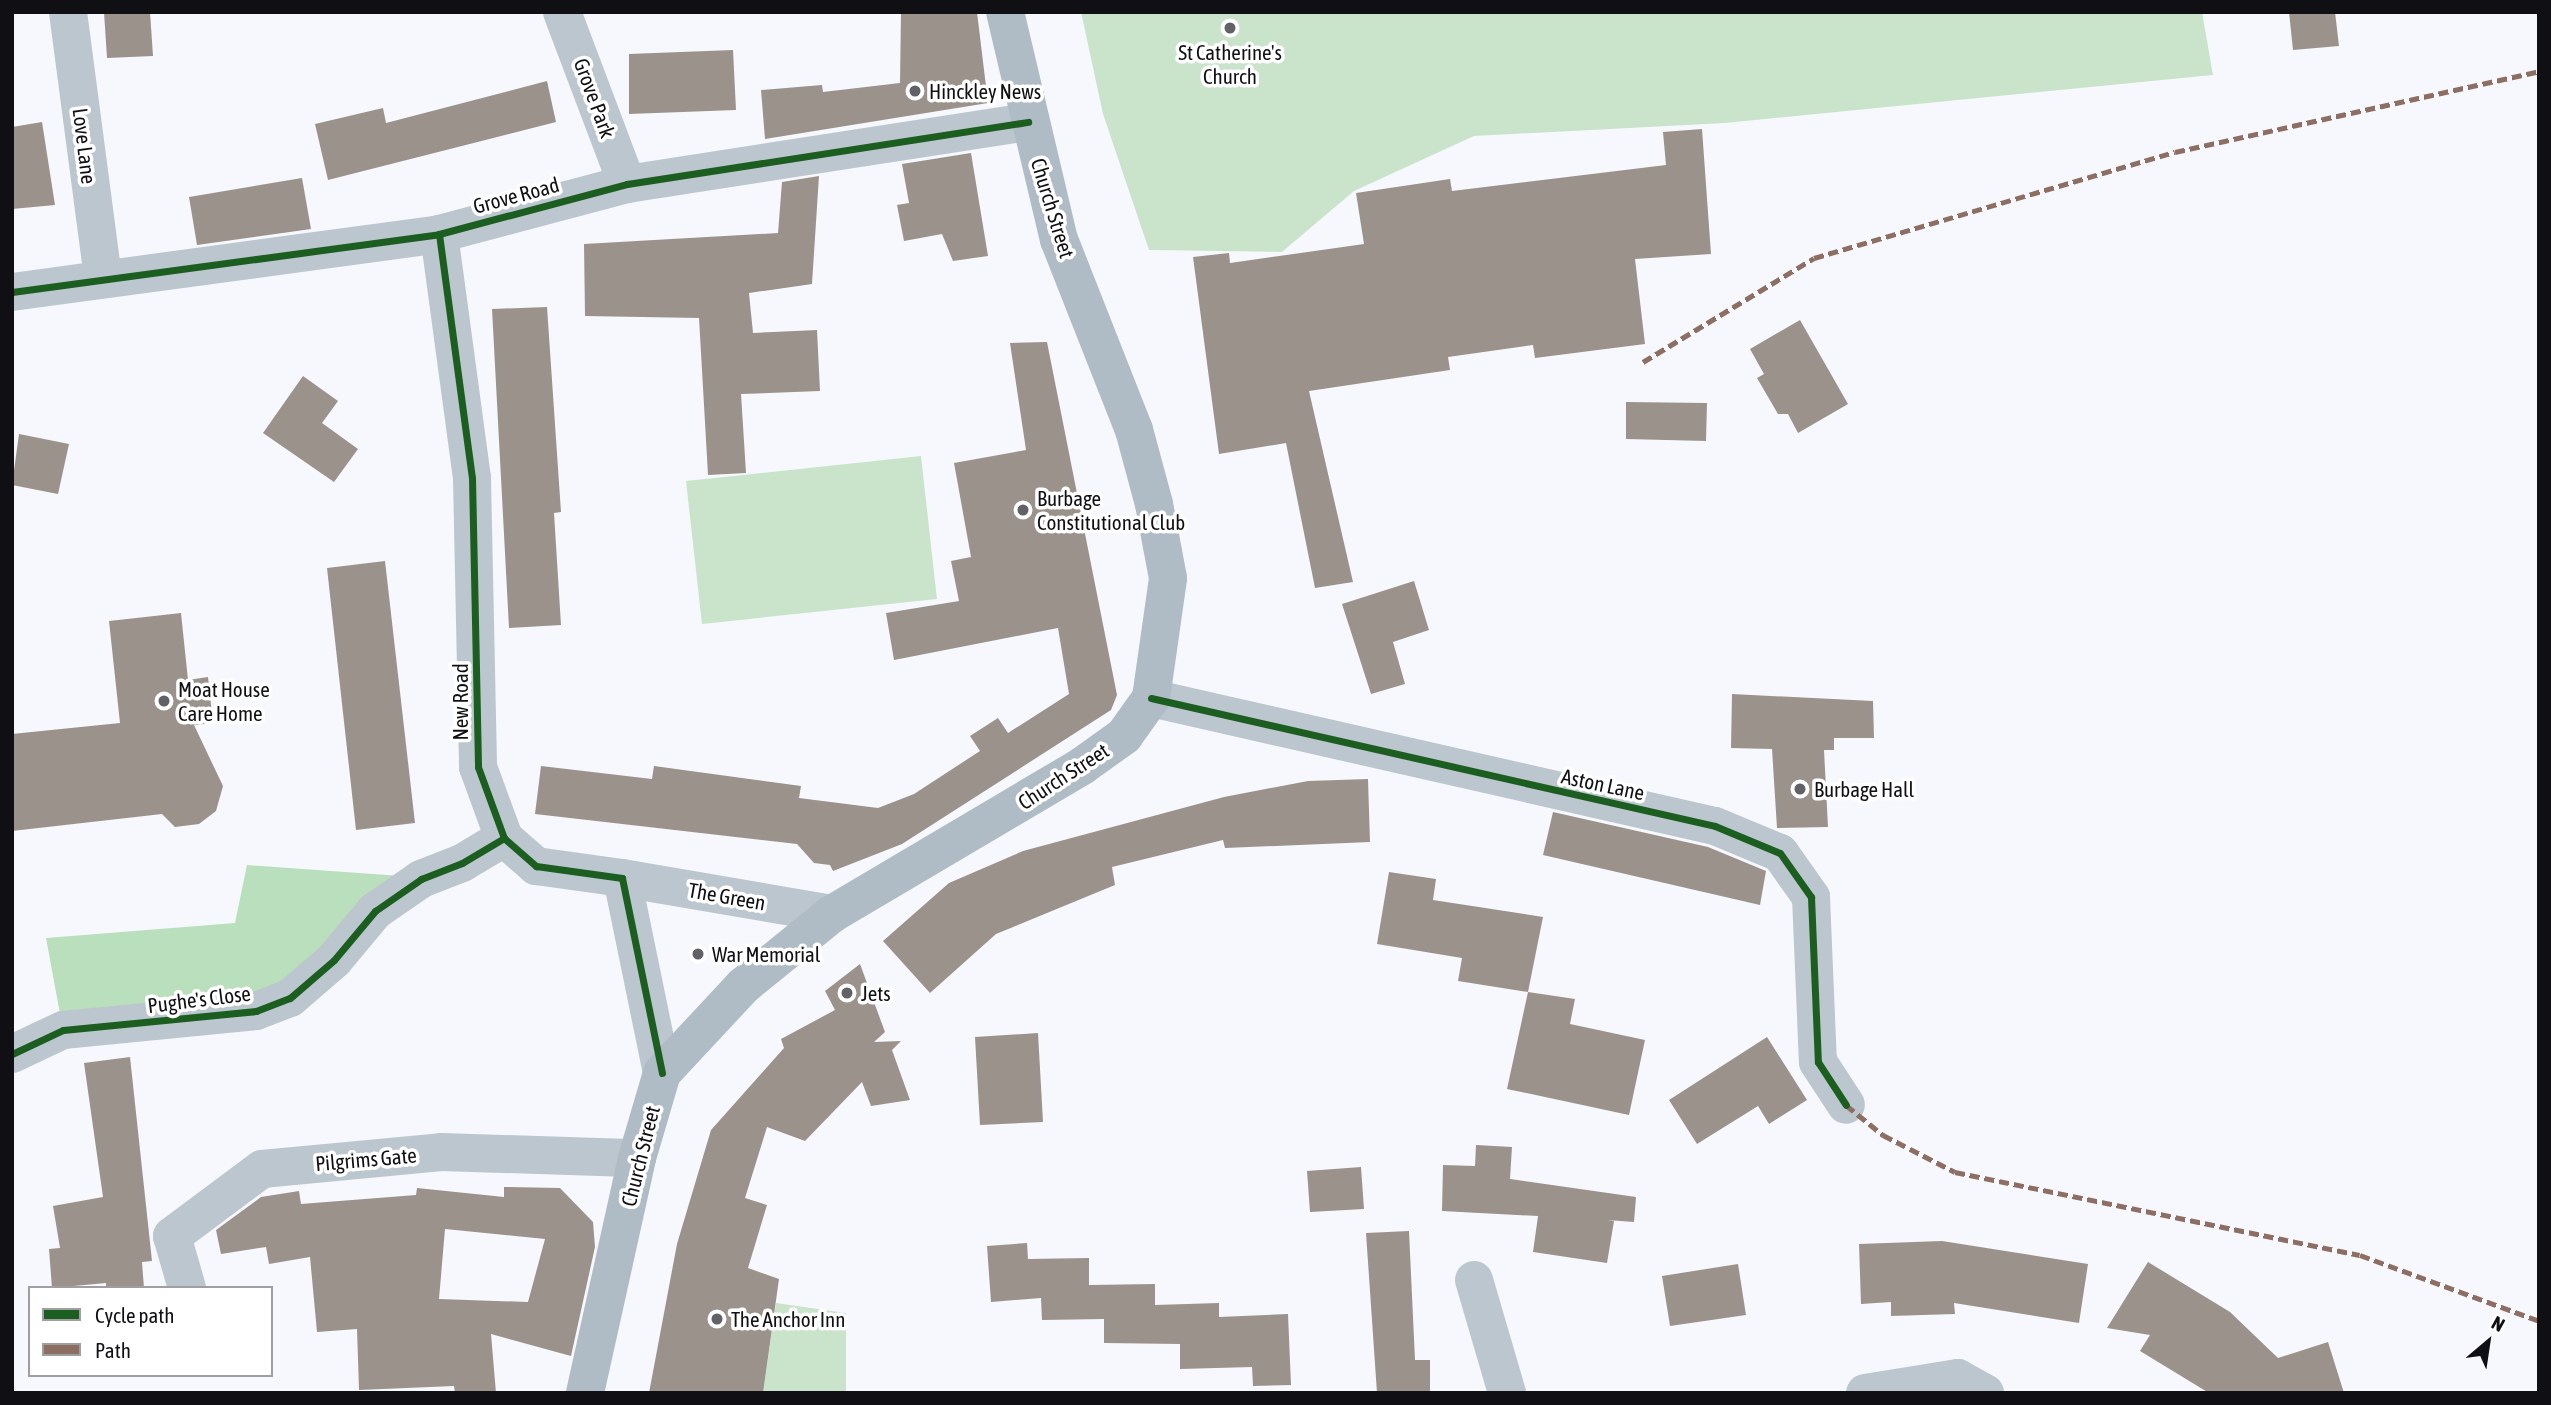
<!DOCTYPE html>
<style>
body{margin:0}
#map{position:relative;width:2551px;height:1405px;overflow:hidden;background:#f7f8fd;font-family:"Asap Condensed",sans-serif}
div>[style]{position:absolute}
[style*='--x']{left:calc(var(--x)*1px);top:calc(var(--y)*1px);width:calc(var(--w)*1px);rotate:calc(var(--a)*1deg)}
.green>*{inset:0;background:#cae4cc}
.forest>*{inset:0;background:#badfbc}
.building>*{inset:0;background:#9b928b}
.street>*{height:38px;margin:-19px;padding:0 19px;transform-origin:19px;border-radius:19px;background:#bcc6ce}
.secondary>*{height:38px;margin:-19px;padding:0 19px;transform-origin:19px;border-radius:19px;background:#afbcc5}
.quiet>*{height:5px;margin-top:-2.5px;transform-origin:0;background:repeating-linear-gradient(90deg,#8d6e63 0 10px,transparent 0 15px)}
.cycleway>*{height:7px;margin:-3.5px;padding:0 3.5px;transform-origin:3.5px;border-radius:3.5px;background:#1b5e20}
.dots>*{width:19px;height:19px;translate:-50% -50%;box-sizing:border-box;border:4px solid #fff;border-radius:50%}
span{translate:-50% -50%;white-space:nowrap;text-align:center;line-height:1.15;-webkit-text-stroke:7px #fff;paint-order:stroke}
.poi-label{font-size:21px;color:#101014}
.left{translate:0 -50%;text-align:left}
.street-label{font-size:21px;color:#101014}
.frame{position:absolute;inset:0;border:14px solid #101014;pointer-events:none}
.legend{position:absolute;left:28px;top:1286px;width:245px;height:91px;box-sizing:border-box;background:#fff;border:2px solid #9f9fa1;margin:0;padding:9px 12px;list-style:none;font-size:21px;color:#101014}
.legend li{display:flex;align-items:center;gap:14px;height:35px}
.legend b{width:35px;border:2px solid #9f9fa1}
.north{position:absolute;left:2453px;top:1307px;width:70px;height:70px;-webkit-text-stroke:5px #fff;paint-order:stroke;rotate:29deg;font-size:19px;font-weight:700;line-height:28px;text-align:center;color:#101014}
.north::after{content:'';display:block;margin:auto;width:24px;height:32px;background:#101014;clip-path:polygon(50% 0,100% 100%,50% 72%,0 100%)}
</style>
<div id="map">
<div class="green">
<div style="clip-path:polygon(1081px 12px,2202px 12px,2213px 75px,1725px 123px,1474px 136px,1354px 191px,1282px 252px,1149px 250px,1103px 114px)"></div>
<div style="clip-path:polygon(921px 456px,937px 599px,702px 624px,686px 481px)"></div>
<div style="clip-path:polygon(776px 1303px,846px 1313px,846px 1393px,763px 1393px)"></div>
</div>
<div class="forest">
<div style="clip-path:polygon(247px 865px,401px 876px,290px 998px,63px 1030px,46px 938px,235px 923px)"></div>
</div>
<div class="building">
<div style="clip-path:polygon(104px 12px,150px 12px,153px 56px,107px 58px)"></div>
<div style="clip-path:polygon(901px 12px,977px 12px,988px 103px,765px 139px,761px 90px,822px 85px,823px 92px,900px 83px)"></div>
<div style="clip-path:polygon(2289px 12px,2335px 12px,2339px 46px,2293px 50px)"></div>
<div style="clip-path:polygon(733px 50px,736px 110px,629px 114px,629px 54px)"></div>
<div style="clip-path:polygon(547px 81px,556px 122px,328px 180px,315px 124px,383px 108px,386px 123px)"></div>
<div style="clip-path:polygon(42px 122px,55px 205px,12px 209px,12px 127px)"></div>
<div style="clip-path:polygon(1702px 129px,1711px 254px,1635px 259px,1645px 344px,1535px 358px,1533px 345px,1448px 357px,1450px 370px,1309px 391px,1353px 582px,1315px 588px,1286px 443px,1219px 454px,1193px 257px,1229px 253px,1230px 263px,1364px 244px,1356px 193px,1450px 179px,1452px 191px,1666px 165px,1663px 132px)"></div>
<div style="clip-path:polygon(971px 153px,988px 256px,953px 261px,942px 234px,904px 241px,897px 205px,909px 203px,902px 164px)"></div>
<div style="clip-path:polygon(819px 176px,812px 284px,749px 293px,753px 333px,817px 330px,820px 391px,741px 394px,746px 473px,708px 475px,699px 318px,585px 316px,584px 244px,778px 233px,782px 182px)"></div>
<div style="clip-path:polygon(302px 178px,311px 229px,197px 245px,189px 197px)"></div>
<div style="clip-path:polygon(547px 307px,561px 512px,554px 513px,561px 625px,509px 628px,492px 309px)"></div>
<div style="clip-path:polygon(1800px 320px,1848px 404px,1798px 433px,1788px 414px,1778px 414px,1757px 378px,1764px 374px,1750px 349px)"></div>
<div style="clip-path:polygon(1047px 342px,1117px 695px,1111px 710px,902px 844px,833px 871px,830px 865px,814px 863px,797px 844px,535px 814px,541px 766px,652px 779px,654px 766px,801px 786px,799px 798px,878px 808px,914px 794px,980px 751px,970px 736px,998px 718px,1008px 733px,1069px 694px,1058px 628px,894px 660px,886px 613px,959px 601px,951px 561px,971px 557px,954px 463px,1026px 450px,1010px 343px)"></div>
<div style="clip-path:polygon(303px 376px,338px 401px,322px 423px,358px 449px,334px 482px,263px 433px)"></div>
<div style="clip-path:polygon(1626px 402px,1707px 403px,1706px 441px,1626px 439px)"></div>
<div style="clip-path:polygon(19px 434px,69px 444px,58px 494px,12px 485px)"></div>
<div style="clip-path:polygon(385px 561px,415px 823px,356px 830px,327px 568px)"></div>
<div style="clip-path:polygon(1414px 581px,1429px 630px,1393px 642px,1405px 684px,1371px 694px,1342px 604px)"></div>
<div style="clip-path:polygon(181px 613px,188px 680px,208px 677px,213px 723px,194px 725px,223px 786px,216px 811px,199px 824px,175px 827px,162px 814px,12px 831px,12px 734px,120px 723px,109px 621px)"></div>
<div style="clip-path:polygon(1732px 694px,1873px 701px,1874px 738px,1834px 738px,1834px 750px,1824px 750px,1828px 827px,1777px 828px,1772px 749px,1731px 748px)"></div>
<div style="clip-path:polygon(1368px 779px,1370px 842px,1225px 848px,1223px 840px,1112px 867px,1115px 885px,996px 934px,930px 993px,883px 941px,949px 883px,1023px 851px,1224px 797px,1308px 781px)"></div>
<div style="clip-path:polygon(1553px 812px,1708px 847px,1766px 871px,1760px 905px,1543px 855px)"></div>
<div style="clip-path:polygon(1389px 872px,1436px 879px,1433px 900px,1543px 917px,1528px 992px,1458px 981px,1462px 958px,1377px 944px)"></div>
<div style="clip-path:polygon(860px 964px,885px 1032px,874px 1042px,901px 1041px,892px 1050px,910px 1100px,871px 1106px,862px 1082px,805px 1141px,767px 1127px,745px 1198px,767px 1205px,748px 1268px,779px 1279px,763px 1393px,649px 1393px,677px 1244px,711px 1130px,784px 1048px,781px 1039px,835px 1010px,825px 991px)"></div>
<div style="clip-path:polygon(1528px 992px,1575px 999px,1570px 1024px,1645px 1040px,1629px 1115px,1507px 1089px)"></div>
<div style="clip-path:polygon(1038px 1033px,1043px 1122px,980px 1125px,975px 1037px)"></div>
<div style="clip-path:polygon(1767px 1037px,1807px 1100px,1769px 1124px,1758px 1106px,1697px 1144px,1669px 1100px)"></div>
<div style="clip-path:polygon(130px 1057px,152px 1261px,142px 1262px,144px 1288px,106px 1288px,106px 1283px,52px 1288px,49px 1249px,60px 1248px,53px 1206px,103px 1197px,84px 1063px)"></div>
<div style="clip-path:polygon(1476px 1145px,1512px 1147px,1510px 1179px,1636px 1197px,1634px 1222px,1607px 1220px,1614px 1221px,1607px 1263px,1533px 1252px,1538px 1216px,1442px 1211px,1443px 1165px,1475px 1166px)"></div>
<div style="clip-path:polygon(1361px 1167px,1364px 1209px,1310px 1212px,1307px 1171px)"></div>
<div style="clip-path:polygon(evenodd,504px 1187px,560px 1188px,593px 1222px,595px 1247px,571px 1356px,491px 1334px,496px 1393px,455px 1393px,454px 1386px,359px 1390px,357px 1329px,317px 1332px,310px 1257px,269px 1264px,266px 1247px,221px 1254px,216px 1230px,261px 1197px,299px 1191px,301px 1204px,416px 1195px,417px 1188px,504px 1197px,504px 1187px,445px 1229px,545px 1239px,528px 1302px,439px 1299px,445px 1229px)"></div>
<div style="clip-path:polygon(1409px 1231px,1415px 1360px,1430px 1360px,1430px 1393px,1377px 1393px,1366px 1233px)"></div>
<div style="clip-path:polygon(1942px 1241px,2088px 1264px,2079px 1323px,1954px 1303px,1955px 1314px,1891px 1316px,1891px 1302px,1861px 1304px,1859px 1244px)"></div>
<div style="clip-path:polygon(1027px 1243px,1028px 1259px,1089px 1258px,1089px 1285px,1155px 1284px,1155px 1305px,1219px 1303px,1219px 1317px,1288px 1314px,1291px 1385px,1253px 1386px,1252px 1367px,1180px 1369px,1180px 1344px,1104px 1343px,1104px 1319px,1042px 1320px,1041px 1298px,991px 1302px,987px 1246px)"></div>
<div style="clip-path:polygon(2148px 1262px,2230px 1312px,2278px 1358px,2328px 1342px,2344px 1393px,2209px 1393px,2140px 1351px,2150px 1335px,2107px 1328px)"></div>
<div style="clip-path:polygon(1738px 1264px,1746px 1315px,1670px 1326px,1662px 1276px)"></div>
</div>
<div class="street">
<div style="--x:68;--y:12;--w:269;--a:82.5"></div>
<div style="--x:562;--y:12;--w:184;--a:69.3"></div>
<div style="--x:439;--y:234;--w:246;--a:82.3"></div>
<div style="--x:472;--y:478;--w:289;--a:88.8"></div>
<div style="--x:478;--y:767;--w:76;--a:69.9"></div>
<div style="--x:504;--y:838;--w:43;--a:41.2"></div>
<div style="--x:536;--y:866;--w:87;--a:7.9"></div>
<div style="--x:622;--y:878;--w:199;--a:78.4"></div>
<div style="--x:12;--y:292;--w:431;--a:-7.7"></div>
<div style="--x:439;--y:234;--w:195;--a:-14.9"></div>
<div style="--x:627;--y:184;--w:406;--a:-8.8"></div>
<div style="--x:1151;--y:698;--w:578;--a:12.79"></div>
<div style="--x:1715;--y:826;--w:70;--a:22.6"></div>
<div style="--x:1780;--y:853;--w:54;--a:54.8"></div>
<div style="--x:1811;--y:897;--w:165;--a:87.6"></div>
<div style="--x:1818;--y:1062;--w:51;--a:56.9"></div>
<div style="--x:622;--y:878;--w:213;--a:9.7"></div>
<div style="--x:12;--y:1054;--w:56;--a:-25.2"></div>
<div style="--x:63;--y:1030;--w:194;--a:-5.6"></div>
<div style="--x:256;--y:1011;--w:36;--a:-21"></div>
<div style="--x:290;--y:998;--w:58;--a:-40.8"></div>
<div style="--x:334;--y:960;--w:64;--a:-50.1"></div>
<div style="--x:375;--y:911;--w:56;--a:-34.8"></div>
<div style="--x:421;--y:879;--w:44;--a:-21.3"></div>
<div style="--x:462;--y:863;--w:49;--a:-30.8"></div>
<div style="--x:1474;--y:1280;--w:118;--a:73.7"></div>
<div style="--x:187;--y:1288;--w:54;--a:-106.1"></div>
<div style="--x:172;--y:1236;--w:112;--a:-36.7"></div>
<div style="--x:262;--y:1169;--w:180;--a:-5.4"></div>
<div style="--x:441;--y:1152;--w:196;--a:1.8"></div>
<div style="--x:1865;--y:1393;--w:94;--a:-9.2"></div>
<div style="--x:1958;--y:1378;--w:31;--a:29"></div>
</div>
<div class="secondary">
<div style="--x:585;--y:1393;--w:241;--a:-77.5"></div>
<div style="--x:637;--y:1158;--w:89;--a:-73.6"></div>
<div style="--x:662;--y:1073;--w:119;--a:-47"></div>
<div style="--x:743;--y:986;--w:114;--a:-39"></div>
<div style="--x:832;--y:914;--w:291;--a:-30.6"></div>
<div style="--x:1082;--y:766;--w:52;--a:-35.5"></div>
<div style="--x:1124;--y:736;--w:47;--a:-54.6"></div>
<div style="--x:1151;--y:698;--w:121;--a:-81.9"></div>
<div style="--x:1168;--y:578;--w:75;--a:-100.7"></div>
<div style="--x:1154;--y:504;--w:77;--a:-105.1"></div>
<div style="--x:1134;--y:430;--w:204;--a:-111.5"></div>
<div style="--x:1059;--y:240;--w:234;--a:-103.3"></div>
</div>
<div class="quiet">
<div style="--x:1643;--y:362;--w:200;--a:-31.3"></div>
<div style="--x:1814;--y:258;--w:376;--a:-16.4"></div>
<div style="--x:2175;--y:152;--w:373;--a:-12.5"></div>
<div style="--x:1846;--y:1105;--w:48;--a:39"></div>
<div style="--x:1883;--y:1135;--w:81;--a:27.2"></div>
<div style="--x:1955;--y:1172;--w:413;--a:11.6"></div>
<div style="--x:2360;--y:1255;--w:191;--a:20.2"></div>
</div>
<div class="cycleway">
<div style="--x:439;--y:234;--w:246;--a:82.3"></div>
<div style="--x:472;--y:478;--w:289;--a:88.8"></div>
<div style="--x:478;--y:767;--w:76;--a:69.9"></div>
<div style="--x:504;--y:838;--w:43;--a:41.2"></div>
<div style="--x:536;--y:866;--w:87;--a:7.9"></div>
<div style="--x:622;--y:878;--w:199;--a:78.4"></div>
<div style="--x:12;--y:292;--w:431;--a:-7.7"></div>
<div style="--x:439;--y:234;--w:195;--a:-14.9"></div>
<div style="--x:627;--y:184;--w:406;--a:-8.8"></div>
<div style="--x:1151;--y:698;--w:578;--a:12.79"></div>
<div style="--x:1715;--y:826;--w:70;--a:22.6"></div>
<div style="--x:1780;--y:853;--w:54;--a:54.8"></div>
<div style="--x:1811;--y:897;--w:165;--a:87.6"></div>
<div style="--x:1818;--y:1062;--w:51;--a:56.9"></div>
<div style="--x:12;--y:1054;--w:56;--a:-25.2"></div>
<div style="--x:63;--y:1030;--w:194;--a:-5.6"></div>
<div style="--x:256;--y:1011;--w:36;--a:-21"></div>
<div style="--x:290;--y:998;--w:58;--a:-40.8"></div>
<div style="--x:334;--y:960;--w:64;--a:-50.1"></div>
<div style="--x:375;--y:911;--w:56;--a:-34.8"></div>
<div style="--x:421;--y:879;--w:44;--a:-21.3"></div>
<div style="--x:462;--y:863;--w:49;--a:-30.8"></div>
</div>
<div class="dots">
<div style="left:1230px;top:28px;background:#616166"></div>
<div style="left:915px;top:91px;background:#616166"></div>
<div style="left:1023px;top:510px;background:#616166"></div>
<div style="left:164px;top:701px;background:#616166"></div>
<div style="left:1800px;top:789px;background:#616166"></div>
<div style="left:698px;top:954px;background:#616166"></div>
<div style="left:847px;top:993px;background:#616166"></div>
<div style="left:717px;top:1319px;background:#616166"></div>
</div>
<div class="poi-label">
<span style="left:1230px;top:64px">St Catherine's<br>Church</span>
<span class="left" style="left:929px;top:91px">Hinckley News</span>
<span class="left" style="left:1037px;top:510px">Burbage<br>Constitutional Club</span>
<span class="left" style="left:178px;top:701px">Moat House<br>Care Home</span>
<span class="left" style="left:1814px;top:789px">Burbage Hall</span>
<span class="left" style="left:712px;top:954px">War Memorial</span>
<span class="left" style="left:861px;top:993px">Jets</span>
<span class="left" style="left:731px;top:1319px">The Anchor Inn</span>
</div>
<div class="street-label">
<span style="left:595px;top:98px;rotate:70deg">Grove Park</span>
<span style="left:85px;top:146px;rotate:83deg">Love Lane</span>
<span style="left:516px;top:195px;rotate:-15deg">Grove Road</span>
<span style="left:1053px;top:208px;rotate:73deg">Church Street</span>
<span style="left:460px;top:702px;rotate:-90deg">New Road</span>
<span style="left:1063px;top:776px;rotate:-33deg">Church Street</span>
<span style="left:1603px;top:784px;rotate:12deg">Aston Lane</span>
<span style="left:727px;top:896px;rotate:10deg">The Green</span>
<span style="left:199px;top:999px;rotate:-7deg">Pughe's Close</span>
<span style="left:640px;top:1156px;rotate:-76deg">Church Street</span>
<span style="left:366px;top:1159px;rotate:-5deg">Pilgrims Gate</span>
</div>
<div class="frame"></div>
<ul class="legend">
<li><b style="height:9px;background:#1b5e20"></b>Cycle path</li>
<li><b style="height:9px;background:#8d6e63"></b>Path</li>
</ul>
<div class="north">N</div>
</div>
